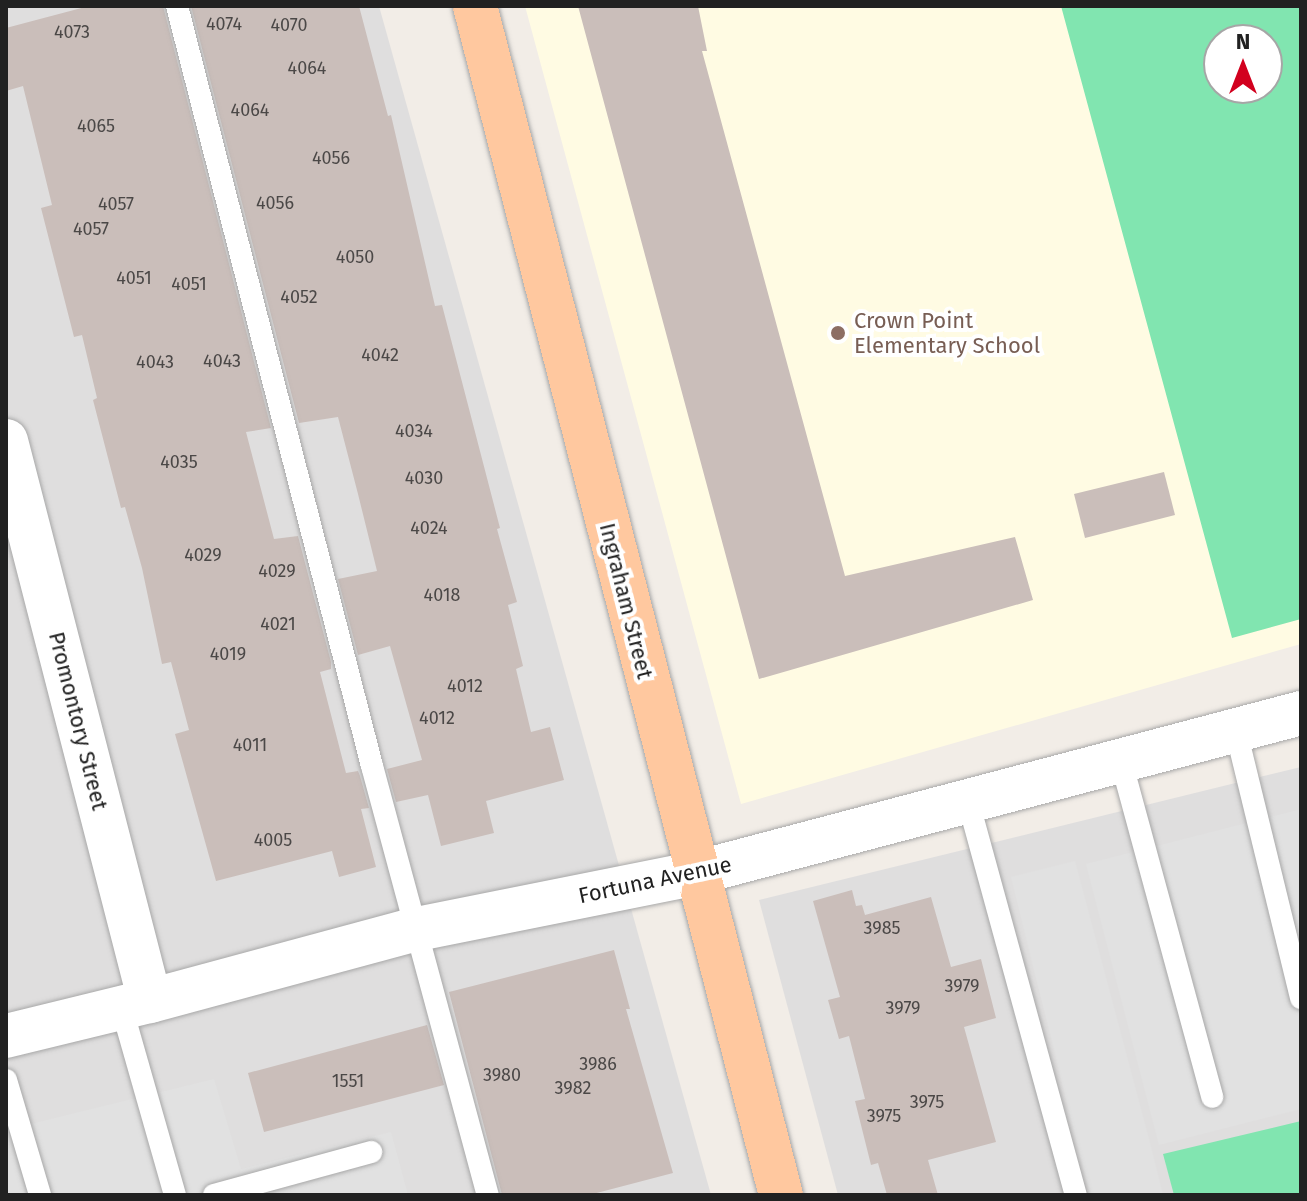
<!DOCTYPE html>
<style>
body{margin:0}
#map{position:relative;width:1307px;height:1201px;overflow:hidden;background:#f2ede7;font-family:"Fira Sans",sans-serif}
div>[style]{position:absolute}
[style*='--x']{left:calc(var(--x)*1px);top:calc(var(--y)*1px);width:calc(var(--w)*1px);rotate:calc(var(--a)*1deg)}
.residential>*{inset:0;background:#dfdede}
.education>*{inset:0;background:#fffbe3}
.pitch>*{inset:0;background:#81e5b0}
.parking>*{inset:0;background:#e1e1e1}
.building>*{inset:0;background:#cabeba}
.roads{filter:drop-shadow(0 0 2px #a8a8a8) drop-shadow(0 0 2px #a8a8a8)}
.lane>*{height:22px;margin:-11px;padding:0 11px;transform-origin:11px;border-radius:11px;background:#fff}
.street>*{height:44px;margin:-22px;padding:0 22px;transform-origin:22px;border-radius:22px;background:#fff}
.primary>*{height:44px;margin:-22px;padding:0 22px;transform-origin:22px;border-radius:22px;background:#ffc89f}
.dots>*{width:22px;height:22px;translate:-50% -50%;box-sizing:border-box;border:4px solid #fff;border-radius:50%}
span{translate:-50% -50%;white-space:nowrap;text-align:center;line-height:1.15;-webkit-text-stroke:8px #fff;paint-order:stroke}
.number-label{font-size:18px;color:#4b4847}
.number-label span{-webkit-text-stroke-width:0}
.education-label{font-size:22px;color:#785e54}
.left{translate:0 -50%;text-align:left}
.street-label{font-size:22px;color:#212121}
.frame{position:absolute;inset:0;border:8px solid #212121;pointer-events:none}
.north{position:absolute;left:1203px;top:24px;width:80px;height:80px;box-sizing:border-box;background:#fff;border:2px solid #a6a6a6;border-radius:50%;rotate:0deg;font-size:22px;font-weight:700;line-height:32px;text-align:center;color:#212121}
.north::after{content:'';display:block;margin:auto;width:28px;height:36px;background:#d2001e;clip-path:polygon(50% 0,100% 100%,50% 72%,0 100%)}
</style>
<div id="map">
<div class="residential">
<div style="clip-path:polygon(6px 6px,379px 6px,711px 1195px,6px 1195px)"></div>
<div style="clip-path:polygon(1301px 767px,1301px 1195px,838px 1195px,759px 900px)"></div>
</div>
<div class="education">
<div style="clip-path:polygon(evenodd,525px 6px,1301px 6px,1301px 644px,741px 804px,525px 6px,1219px 40px,1267px 40px,1267px 88px,1219px 88px,1219px 40px)"></div>
</div>
<div class="pitch">
<div style="clip-path:polygon(evenodd,1061px 6px,1301px 6px,1301px 619px,1232px 638px,1061px 6px,1219px 40px,1267px 40px,1267px 88px,1219px 88px,1219px 40px)"></div>
<div style="clip-path:polygon(1301px 1121px,1301px 1195px,1174px 1195px,1163px 1154px)"></div>
</div>
<div class="parking">
<div style="clip-path:polygon(1301px 809px,1301px 1109px,1159px 1145px,1086px 864px)"></div>
<div style="clip-path:polygon(1075px 861px,1149px 1139px,1163px 1195px,1090px 1195px,1011px 877px)"></div>
<div style="clip-path:polygon(214px 1079px,241px 1169px,391px 1132px,408px 1195px,6px 1195px,6px 1130px)"></div>
</div>
<div class="building">
<div style="clip-path:polygon(89px 6px,163px 6px,271px 428px,246px 432px,274px 539px,298px 536px,331px 662px,331px 669px,320px 672px,346px 773px,358px 771px,360px 776px,369px 808px,361px 809px,376px 867px,339px 877px,332px 851px,216px 881px,175px 734px,189px 730px,171px 662px,162px 664px,142px 568px,125px 507px,121px 508px,93px 400px,97px 398px,82px 335px,74px 337px,41px 208px,52px 205px,23px 86px,6px 91px,6px 28px)"></div>
<div style="clip-path:polygon(191px 6px,359px 6px,388px 116px,391px 115px,435px 306px,442px 305px,500px 528px,497px 529px,517px 602px,508px 605px,523px 666px,516px 669px,531px 732px,550px 727px,564px 780px,486px 801px,494px 833px,441px 846px,428px 795px,396px 802px,387px 769px,422px 760px,390px 646px,358px 655px,338px 579px,377px 571px,358px 494px,338px 417px,299px 423px)"></div>
<div style="clip-path:polygon(578px 6px,698px 6px,707px 51px,702px 51px,845px 576px,1015px 537px,1033px 600px,759px 679px)"></div>
<div style="clip-path:polygon(1164px 472px,1175px 515px,1085px 538px,1074px 494px)"></div>
<div style="clip-path:polygon(852px 890px,856px 906px,862px 905px,865px 915px,931px 897px,951px 967px,981px 959px,996px 1018px,964px 1027px,996px 1142px,928px 1160px,938px 1195px,887px 1195px,878px 1163px,871px 1165px,855px 1101px,865px 1099px,849px 1036px,839px 1039px,828px 1000px,840px 997px,813px 901px)"></div>
<div style="clip-path:polygon(614px 950px,630px 1009px,626px 1009px,673px 1173px,589px 1195px,502px 1195px,449px 992px)"></div>
<div style="clip-path:polygon(427px 1025px,444px 1085px,264px 1132px,248px 1073px)"></div>
</div>
<div class="roads">
<div class="lane">
<div style="--x:177;--y:6;--w:785;--a:75.61"></div>
<div style="--x:372;--y:766;--w:444;--a:74.9"></div>
<div style="--x:1236;--y:731;--w:275;--a:76.3"></div>
<div style="--x:1121;--y:761;--w:348;--a:74.8"></div>
<div style="--x:968;--y:801;--w:409;--a:74.7"></div>
<div style="--x:122;--y:1009;--w:193;--a:74.1"></div>
<div style="--x:6;--y:1080;--w:120;--a:73.5"></div>
<div style="--x:214;--y:1195;--w:163;--a:-15.3"></div>
</div>
<div class="street">
<div style="--x:6;--y:441;--w:578;--a:75.58"></div>
<div style="--x:6;--y:1036;--w:148;--a:-13.7"></div>
<div style="--x:150;--y:1001;--w:277;--a:-15.1"></div>
<div style="--x:417;--y:929;--w:285;--a:-11.3"></div>
<div style="--x:696;--y:873;--w:626;--a:-14.81"></div>
</div>
<div class="primary">
<div style="--x:475;--y:6;--w:1228;--a:75.57"></div>
</div>
</div>
<div class="dots">
<div style="left:838px;top:333px;background:#8d6e63"></div>
</div>
<div class="number-label">
<span style="left:224px;top:24px">4074</span>
<span style="left:289px;top:25px">4070</span>
<span style="left:72px;top:32px">4073</span>
<span style="left:307px;top:68px">4064</span>
<span style="left:250px;top:110px">4064</span>
<span style="left:96px;top:126px">4065</span>
<span style="left:331px;top:158px">4056</span>
<span style="left:275px;top:203px">4056</span>
<span style="left:116px;top:204px">4057</span>
<span style="left:91px;top:229px">4057</span>
<span style="left:355px;top:257px">4050</span>
<span style="left:134px;top:278px">4051</span>
<span style="left:189px;top:284px">4051</span>
<span style="left:299px;top:297px">4052</span>
<span style="left:380px;top:355px">4042</span>
<span style="left:222px;top:361px">4043</span>
<span style="left:155px;top:362px">4043</span>
<span style="left:414px;top:431px">4034</span>
<span style="left:179px;top:462px">4035</span>
<span style="left:424px;top:478px">4030</span>
<span style="left:429px;top:528px">4024</span>
<span style="left:203px;top:555px">4029</span>
<span style="left:277px;top:571px">4029</span>
<span style="left:442px;top:595px">4018</span>
<span style="left:278px;top:624px">4021</span>
<span style="left:228px;top:654px">4019</span>
<span style="left:465px;top:686px">4012</span>
<span style="left:437px;top:718px">4012</span>
<span style="left:250px;top:745px">4011</span>
<span style="left:273px;top:840px">4005</span>
<span style="left:882px;top:928px">3985</span>
<span style="left:962px;top:986px">3979</span>
<span style="left:903px;top:1008px">3979</span>
<span style="left:598px;top:1064px">3986</span>
<span style="left:502px;top:1075px">3980</span>
<span style="left:348px;top:1081px">1551</span>
<span style="left:573px;top:1088px">3982</span>
<span style="left:927px;top:1102px">3975</span>
<span style="left:884px;top:1116px">3975</span>
</div>
<div class="education-label">
<span class="left" style="left:854px;top:333px">Crown Point<br>Elementary School</span>
</div>
<div class="street-label">
<span style="left:626px;top:601px;rotate:76deg">Ingraham Street</span>
<span style="left:78px;top:721px;rotate:76deg">Promontory Street</span>
<span style="left:655px;top:880px;rotate:-12deg">Fortuna Avenue</span>
</div>
<div class="frame"></div>
<div class="north">N</div>
</div>
